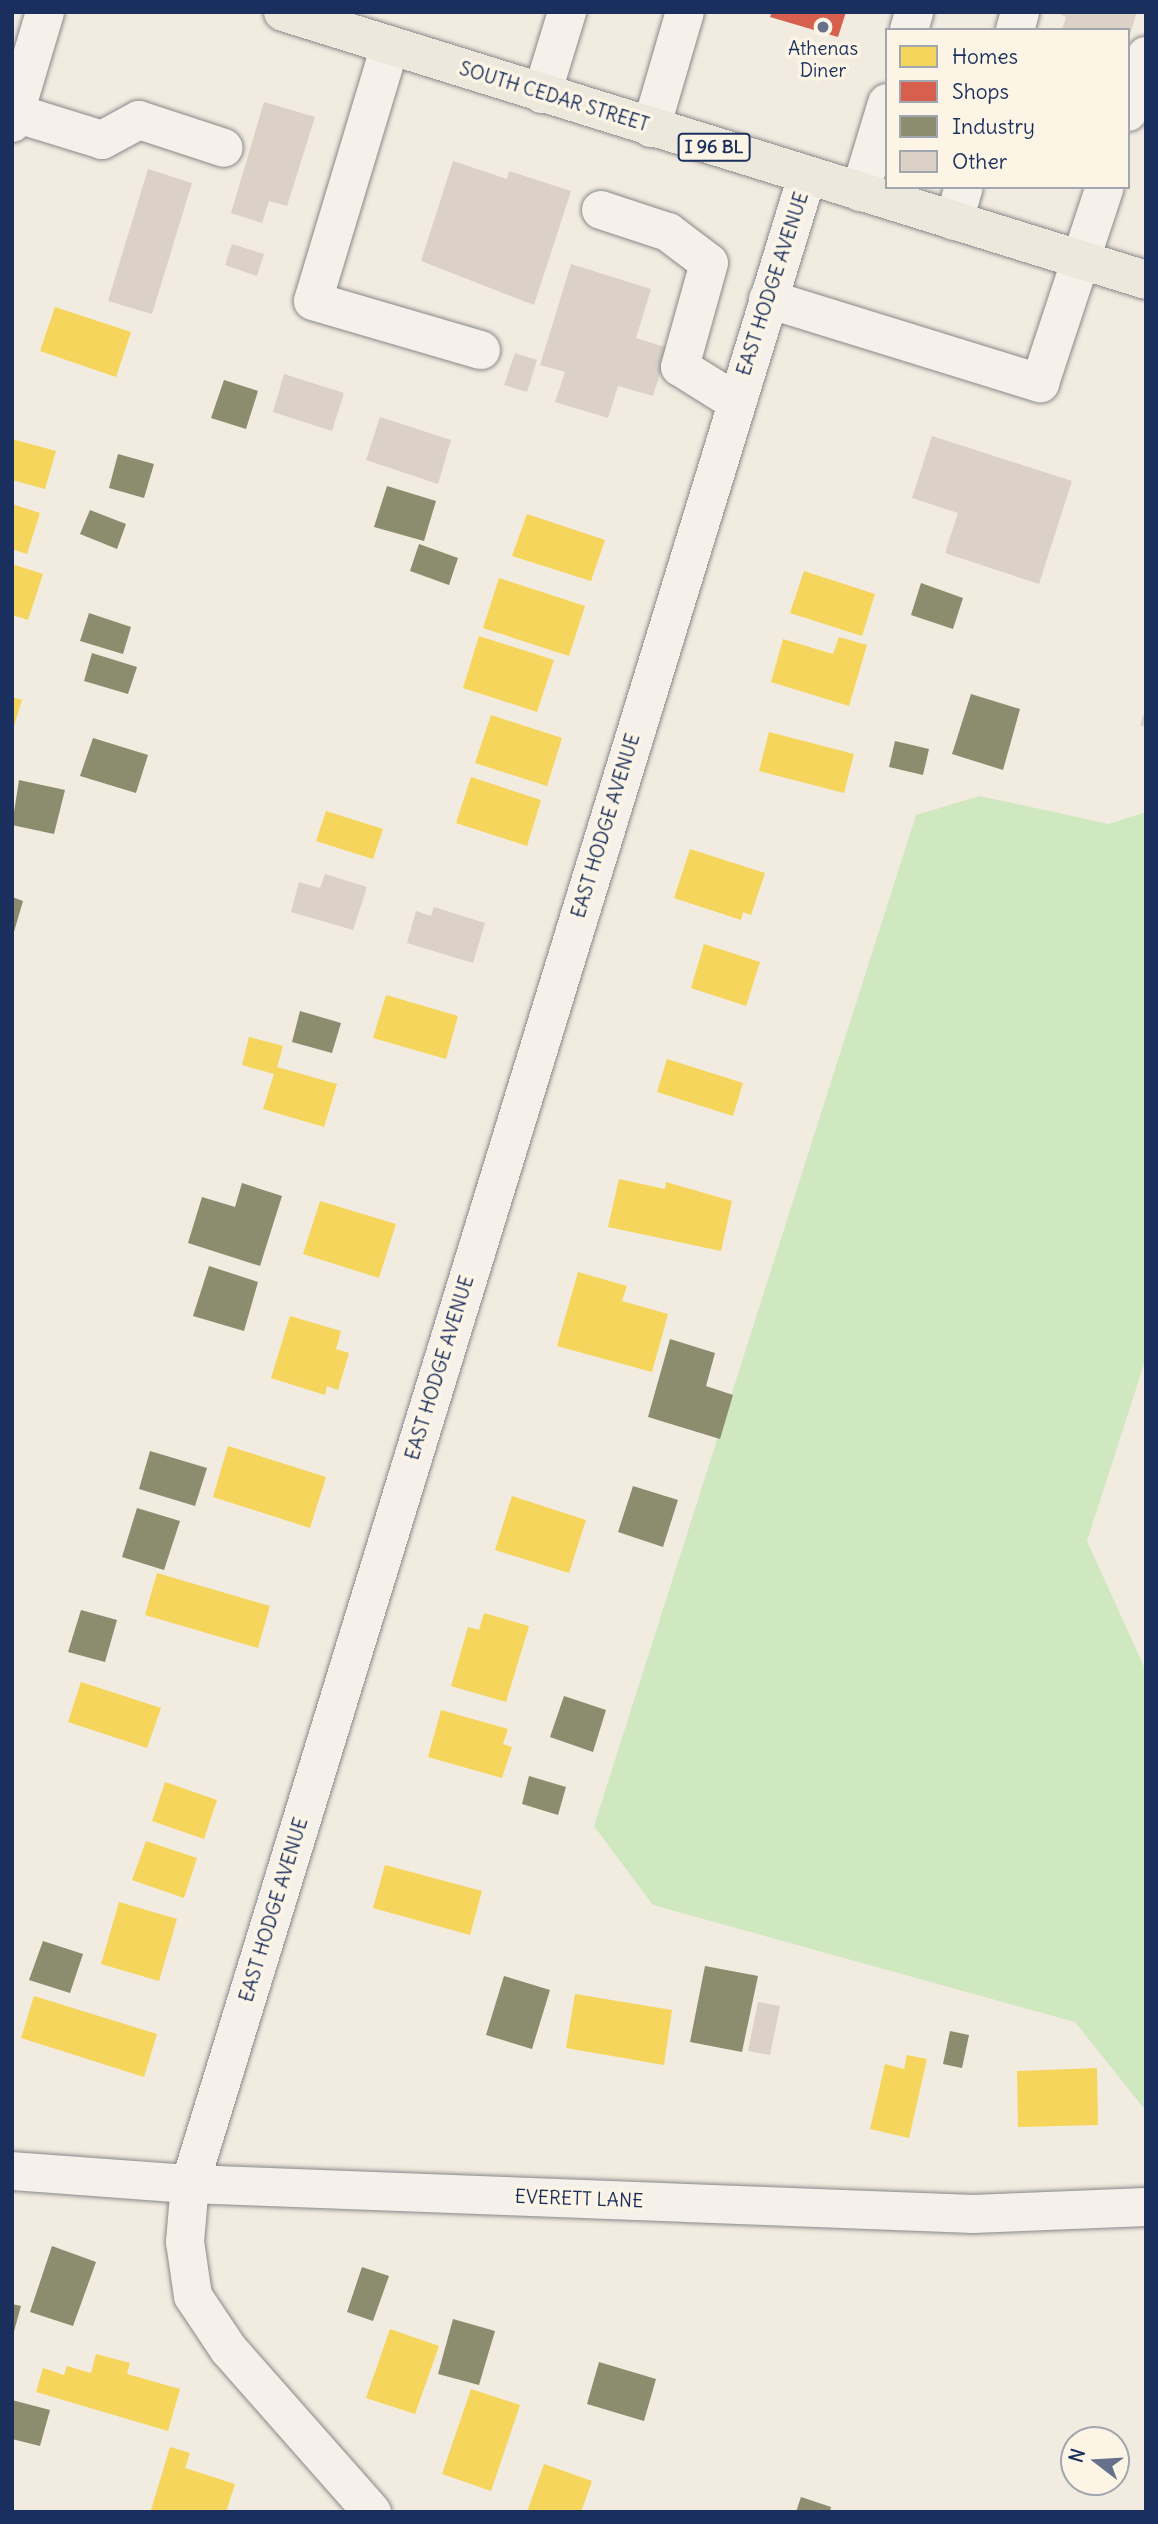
<!DOCTYPE html>
<style>
body{margin:0}
#map{position:relative;width:1158px;height:2524px;overflow:hidden;background:#f2ebdf;font-family:Delius,sans-serif}
div>[style]{position:absolute}
[style*='--x']{left:calc(var(--x)*1px);top:calc(var(--y)*1px);width:calc(var(--w)*1px);rotate:calc(var(--a)*1deg)}
.green>*{inset:0;background:#cfe8c0}
.homes>*{inset:0;background:#f6d55c}
.shops>*{inset:0;background:#d6604d}
.industry>*{inset:0;background:#8c8c6e}
.building>*{inset:0;background:#dbd1c7}
.roads{filter:drop-shadow(0 0 2px #88898c) drop-shadow(0 0 2px #88898c)}
.minor>*{height:38px;margin:-19px;padding:0 19px;transform-origin:19px;border-radius:19px;background:#f5f1ea}
.major>*{height:38px;margin:-19px;padding:0 19px;transform-origin:19px;border-radius:19px;background:#ede8dc}
.dots>*{width:19px;height:19px;translate:-50% -50%;box-sizing:border-box;border:4px solid #fcf5e5;border-radius:50%}
span{translate:-50% -50%;white-space:nowrap;text-align:center;line-height:1.15;-webkit-text-stroke:7px #fcf5e5;paint-order:stroke}
.shield-label span{padding:2px 5px;background:#fcf5e5;border:2px solid;border-radius:5px;-webkit-text-stroke-width:0}
.shield-label{font-size:18px;color:#1b2f5e;font-weight:700}
.poi-label{font-size:19px;color:#1b2f5e}
.street-label{font-size:19px;color:#1b2f5e}
.frame{position:absolute;inset:0;border:14px solid #1b2f5e;pointer-events:none}
.legend{position:absolute;left:885px;top:28px;width:245px;height:161px;box-sizing:border-box;background:#fcf5e5;border:2px solid #a2a6af;margin:0;padding:9px 12px;list-style:none;font-size:21px;color:#1b2f5e}
.legend li{display:flex;align-items:center;gap:14px;height:35px}
.legend b{width:35px;border:2px solid #a2a6af}
.north{position:absolute;left:1060px;top:2426px;width:70px;height:70px;box-sizing:border-box;background:#fcf5e5;border:2px solid #a2a6af;border-radius:50%;rotate:287deg;font-size:19px;font-weight:700;line-height:28px;text-align:center;color:#1b2f5e}
.north::after{content:'';display:block;margin:auto;width:24px;height:32px;background:#66718b;clip-path:polygon(50% 0,100% 100%,50% 72%,0 100%)}
</style>
<div id="map">
<div class="green">
<div style="clip-path:polygon(980px 796px,1109px 824px,1146px 812px,1146px 1358px,1087px 1541px,1146px 1671px,1146px 2111px,1075px 2022px,653px 1905px,594px 1826px,916px 815px)"></div>
</div>
<div class="homes">
<div style="clip-path:polygon(55px 307px,131px 332px,116px 377px,40px 351px)"></div>
<div style="clip-path:polygon(12px 439px,56px 451px,45px 489px,12px 480px)"></div>
<div style="clip-path:polygon(12px 504px,40px 513px,27px 554px,12px 549px)"></div>
<div style="clip-path:polygon(527px 514px,605px 540px,591px 581px,512px 556px)"></div>
<div style="clip-path:polygon(12px 564px,43px 574px,28px 620px,12px 615px)"></div>
<div style="clip-path:polygon(804px 571px,875px 594px,862px 636px,790px 613px)"></div>
<div style="clip-path:polygon(499px 578px,585px 606px,569px 656px,483px 628px)"></div>
<div style="clip-path:polygon(479px 636px,554px 660px,537px 712px,463px 688px)"></div>
<div style="clip-path:polygon(839px 637px,867px 645px,849px 706px,771px 682px,783px 639px,833px 654px)"></div>
<div style="clip-path:polygon(12px 697px,22px 700px,13px 729px,12px 729px)"></div>
<div style="clip-path:polygon(491px 715px,562px 738px,547px 786px,475px 763px)"></div>
<div style="clip-path:polygon(769px 732px,854px 754px,844px 793px,759px 771px)"></div>
<div style="clip-path:polygon(471px 777px,541px 800px,527px 846px,456px 823px)"></div>
<div style="clip-path:polygon(326px 811px,383px 829px,373px 859px,316px 841px)"></div>
<div style="clip-path:polygon(690px 849px,765px 873px,751px 915px,743px 912px,741px 920px,674px 898px)"></div>
<div style="clip-path:polygon(704px 944px,760px 962px,746px 1006px,691px 988px)"></div>
<div style="clip-path:polygon(386px 995px,458px 1016px,446px 1059px,373px 1038px)"></div>
<div style="clip-path:polygon(249px 1037px,283px 1046px,277px 1067px,337px 1084px,324px 1127px,263px 1109px,274px 1074px,242px 1065px)"></div>
<div style="clip-path:polygon(667px 1059px,743px 1083px,733px 1116px,657px 1092px)"></div>
<div style="clip-path:polygon(619px 1179px,665px 1189px,666px 1182px,732px 1201px,721px 1251px,608px 1227px)"></div>
<div style="clip-path:polygon(320px 1201px,396px 1224px,379px 1278px,303px 1254px)"></div>
<div style="clip-path:polygon(578px 1272px,627px 1286px,622px 1301px,668px 1314px,652px 1372px,557px 1346px)"></div>
<div style="clip-path:polygon(290px 1316px,341px 1331px,336px 1349px,349px 1353px,338px 1390px,327px 1386px,325px 1395px,271px 1378px)"></div>
<div style="clip-path:polygon(228px 1446px,326px 1477px,310px 1528px,213px 1497px)"></div>
<div style="clip-path:polygon(512px 1496px,586px 1520px,569px 1573px,495px 1550px)"></div>
<div style="clip-path:polygon(157px 1573px,270px 1606px,258px 1648px,145px 1615px)"></div>
<div style="clip-path:polygon(484px 1613px,529px 1626px,506px 1702px,451px 1686px,468px 1627px,479px 1630px)"></div>
<div style="clip-path:polygon(81px 1682px,161px 1708px,147px 1748px,68px 1722px)"></div>
<div style="clip-path:polygon(441px 1710px,508px 1729px,503px 1744px,512px 1747px,502px 1778px,428px 1757px)"></div>
<div style="clip-path:polygon(165px 1782px,217px 1800px,204px 1839px,152px 1821px)"></div>
<div style="clip-path:polygon(146px 1841px,197px 1858px,184px 1898px,132px 1880px)"></div>
<div style="clip-path:polygon(385px 1865px,482px 1891px,470px 1935px,373px 1908px)"></div>
<div style="clip-path:polygon(119px 1902px,177px 1919px,159px 1981px,101px 1964px)"></div>
<div style="clip-path:polygon(575px 1994px,672px 2010px,664px 2065px,566px 2048px)"></div>
<div style="clip-path:polygon(34px 1996px,157px 2034px,144px 2077px,21px 2038px)"></div>
<div style="clip-path:polygon(907px 2055px,927px 2059px,909px 2138px,870px 2129px,885px 2064px,904px 2069px)"></div>
<div style="clip-path:polygon(1097px 2068px,1098px 2125px,1018px 2127px,1017px 2071px)"></div>
<div style="clip-path:polygon(390px 2329px,439px 2346px,415px 2414px,366px 2398px)"></div>
<div style="clip-path:polygon(96px 2354px,130px 2363px,127px 2374px,180px 2389px,168px 2431px,36px 2392px,43px 2368px,64px 2375px,67px 2366px,91px 2373px)"></div>
<div style="clip-path:polygon(471px 2389px,520px 2405px,491px 2491px,442px 2474px)"></div>
<div style="clip-path:polygon(170px 2447px,190px 2453px,185px 2468px,235px 2484px,226px 2512px,151px 2510px)"></div>
<div style="clip-path:polygon(544px 2464px,592px 2481px,581px 2512px,527px 2512px)"></div>
</div>
<div class="shops">
<div style="clip-path:polygon(772px 12px,846px 12px,838px 37px,770px 17px)"></div>
</div>
<div class="industry">
<div style="clip-path:polygon(224px 380px,258px 391px,246px 429px,211px 418px)"></div>
<div style="clip-path:polygon(118px 454px,154px 464px,144px 498px,109px 488px)"></div>
<div style="clip-path:polygon(387px 486px,436px 501px,424px 541px,374px 527px)"></div>
<div style="clip-path:polygon(90px 510px,126px 524px,117px 549px,80px 534px)"></div>
<div style="clip-path:polygon(419px 544px,458px 558px,449px 585px,410px 571px)"></div>
<div style="clip-path:polygon(921px 583px,963px 598px,953px 629px,911px 615px)"></div>
<div style="clip-path:polygon(89px 613px,131px 627px,123px 654px,80px 641px)"></div>
<div style="clip-path:polygon(92px 653px,137px 667px,128px 694px,84px 681px)"></div>
<div style="clip-path:polygon(971px 694px,1020px 709px,1003px 770px,952px 754px)"></div>
<div style="clip-path:polygon(93px 738px,148px 755px,136px 793px,80px 776px)"></div>
<div style="clip-path:polygon(895px 741px,929px 749px,923px 775px,889px 767px)"></div>
<div style="clip-path:polygon(19px 780px,65px 790px,54px 834px,12px 825px)"></div>
<div style="clip-path:polygon(12px 897px,23px 901px,13px 935px,12px 935px)"></div>
<div style="clip-path:polygon(300px 1011px,341px 1023px,332px 1053px,292px 1042px)"></div>
<div style="clip-path:polygon(242px 1183px,282px 1196px,260px 1266px,188px 1243px,202px 1197px,235px 1207px)"></div>
<div style="clip-path:polygon(209px 1266px,258px 1282px,244px 1331px,193px 1316px)"></div>
<div style="clip-path:polygon(670px 1339px,715px 1353px,706px 1386px,733px 1395px,720px 1439px,648px 1417px)"></div>
<div style="clip-path:polygon(150px 1451px,207px 1468px,195px 1506px,139px 1489px)"></div>
<div style="clip-path:polygon(633px 1486px,678px 1500px,663px 1547px,618px 1532px)"></div>
<div style="clip-path:polygon(137px 1508px,180px 1521px,164px 1570px,122px 1557px)"></div>
<div style="clip-path:polygon(81px 1610px,117px 1620px,105px 1662px,68px 1652px)"></div>
<div style="clip-path:polygon(564px 1696px,606px 1710px,593px 1752px,550px 1737px)"></div>
<div style="clip-path:polygon(529px 1776px,566px 1787px,558px 1815px,522px 1804px)"></div>
<div style="clip-path:polygon(43px 1941px,83px 1954px,70px 1993px,29px 1980px)"></div>
<div style="clip-path:polygon(705px 1966px,758px 1976px,742px 2052px,690px 2042px)"></div>
<div style="clip-path:polygon(504px 1976px,550px 1990px,532px 2049px,486px 2035px)"></div>
<div style="clip-path:polygon(950px 2031px,969px 2035px,962px 2068px,943px 2064px)"></div>
<div style="clip-path:polygon(52px 2246px,96px 2262px,73px 2326px,30px 2312px)"></div>
<div style="clip-path:polygon(362px 2267px,389px 2276px,373px 2321px,347px 2312px)"></div>
<div style="clip-path:polygon(12px 2304px,21px 2306px,13px 2335px,12px 2335px)"></div>
<div style="clip-path:polygon(453px 2319px,495px 2331px,479px 2385px,438px 2374px)"></div>
<div style="clip-path:polygon(599px 2362px,656px 2379px,644px 2421px,587px 2404px)"></div>
<div style="clip-path:polygon(12px 2400px,50px 2410px,40px 2446px,12px 2439px)"></div>
<div style="clip-path:polygon(801px 2497px,831px 2507px,830px 2512px,796px 2512px)"></div>
</div>
<div class="building">
<div style="clip-path:polygon(1055px 12px,1137px 12px,1129px 37px,1128px 30px,1062px 30px,1066px 17px)"></div>
<div style="clip-path:polygon(264px 102px,315px 117px,287px 206px,269px 201px,262px 223px,231px 213px)"></div>
<div style="clip-path:polygon(453px 161px,507px 179px,509px 171px,571px 191px,534px 305px,421px 261px)"></div>
<div style="clip-path:polygon(148px 169px,192px 183px,152px 314px,108px 301px)"></div>
<div style="clip-path:polygon(232px 244px,264px 254px,257px 276px,225px 265px)"></div>
<div style="clip-path:polygon(571px 264px,651px 289px,636px 338px,668px 348px,653px 396px,618px 386px,608px 418px,555px 402px,565px 372px,540px 365px)"></div>
<div style="clip-path:polygon(515px 353px,537px 360px,527px 392px,504px 385px)"></div>
<div style="clip-path:polygon(284px 374px,344px 393px,332px 431px,273px 412px)"></div>
<div style="clip-path:polygon(380px 417px,451px 440px,438px 484px,366px 460px)"></div>
<div style="clip-path:polygon(932px 436px,1072px 481px,1039px 584px,945px 553px,958px 513px,912px 498px)"></div>
<div style="clip-path:polygon(1145px 710px,1146px 710px,1146px 727px,1140px 725px)"></div>
<div style="clip-path:polygon(325px 874px,367px 887px,353px 930px,291px 912px,299px 882px,320px 888px)"></div>
<div style="clip-path:polygon(434px 907px,485px 923px,473px 963px,407px 943px,416px 911px,431px 916px)"></div>
<div style="clip-path:polygon(758px 2002px,780px 2006px,770px 2055px,748px 2051px)"></div>
</div>
<div class="roads">
<div class="minor">
<div style="--x:909;--y:30;--w:19;--a:-74"></div>
<div style="--x:1015;--y:30;--w:19;--a:-74"></div>
<div style="--x:390;--y:46;--w:266;--a:106.8"></div>
<div style="--x:313;--y:301;--w:175;--a:16.3"></div>
<div style="--x:542;--y:94;--w:86;--a:-73"></div>
<div style="--x:1128;--y:112;--w:59;--a:-72.2"></div>
<div style="--x:15;--y:113;--w:91;--a:17.2"></div>
<div style="--x:102;--y:140;--w:42;--a:-28.4"></div>
<div style="--x:139;--y:120;--w:89;--a:18.2"></div>
<div style="--x:12;--y:123;--w:116;--a:-73.4"></div>
<div style="--x:651;--y:128;--w:121;--a:-73.7"></div>
<div style="--x:860;--y:192;--w:93;--a:-73.1"></div>
<div style="--x:601;--y:210;--w:71;--a:18.2"></div>
<div style="--x:668;--y:232;--w:51;--a:37.1"></div>
<div style="--x:709;--y:263;--w:108;--a:105.6"></div>
<div style="--x:680;--y:367;--w:66;--a:32"></div>
<div style="--x:954;--y:221;--w:35;--a:-74"></div>
<div style="--x:768;--y:299;--w:285;--a:17.2"></div>
<div style="--x:1040;--y:383;--w:206;--a:-71.7"></div>
<div style="--x:12;--y:2171;--w:178;--a:4.2"></div>
<div style="--x:190;--y:2184;--w:784;--a:2.19"></div>
<div style="--x:973;--y:2214;--w:173;--a:-2.3"></div>
<div style="--x:372;--y:2512;--w:216;--a:-131.4"></div>
<div style="--x:229;--y:2350;--w:65;--a:-123.7"></div>
<div style="--x:193;--y:2296;--w:55;--a:-98.4"></div>
<div style="--x:185;--y:2242;--w:58;--a:-85.1"></div>
<div style="--x:190;--y:2184;--w:2101;--a:-72.92"></div>
</div>
<div class="major">
<div style="--x:283;--y:12;--w:904;--a:17.25"></div>
</div>
</div>
<div class="dots">
<div style="left:823px;top:27px;background:#66718b"></div>
</div>
<div class="shield-label">
<span style="left:714px;top:147px">I 96 BL</span>
</div>
<div class="poi-label">
<span style="left:823px;top:60px">Athenas<br>Diner</span>
</div>
<div class="street-label">
<span style="left:554px;top:97px;rotate:17deg">SOUTH CEDAR STREET</span>
<span style="left:773px;top:284px;rotate:-72deg">EAST HODGE AVENUE</span>
<span style="left:606px;top:826px;rotate:-73deg">EAST HODGE AVENUE</span>
<span style="left:440px;top:1368px;rotate:-73deg">EAST HODGE AVENUE</span>
<span style="left:274px;top:1910px;rotate:-73deg">EAST HODGE AVENUE</span>
<span style="left:579px;top:2199px;rotate:2deg">EVERETT LANE</span>
</div>
<div class="frame"></div>
<ul class="legend">
<li><b style="height:19px;background:#f6d55c"></b>Homes</li>
<li><b style="height:19px;background:#d6604d"></b>Shops</li>
<li><b style="height:19px;background:#8c8c6e"></b>Industry</li>
<li><b style="height:19px;background:#dbd1c7"></b>Other</li>
</ul>
<div class="north">N</div>
</div>
